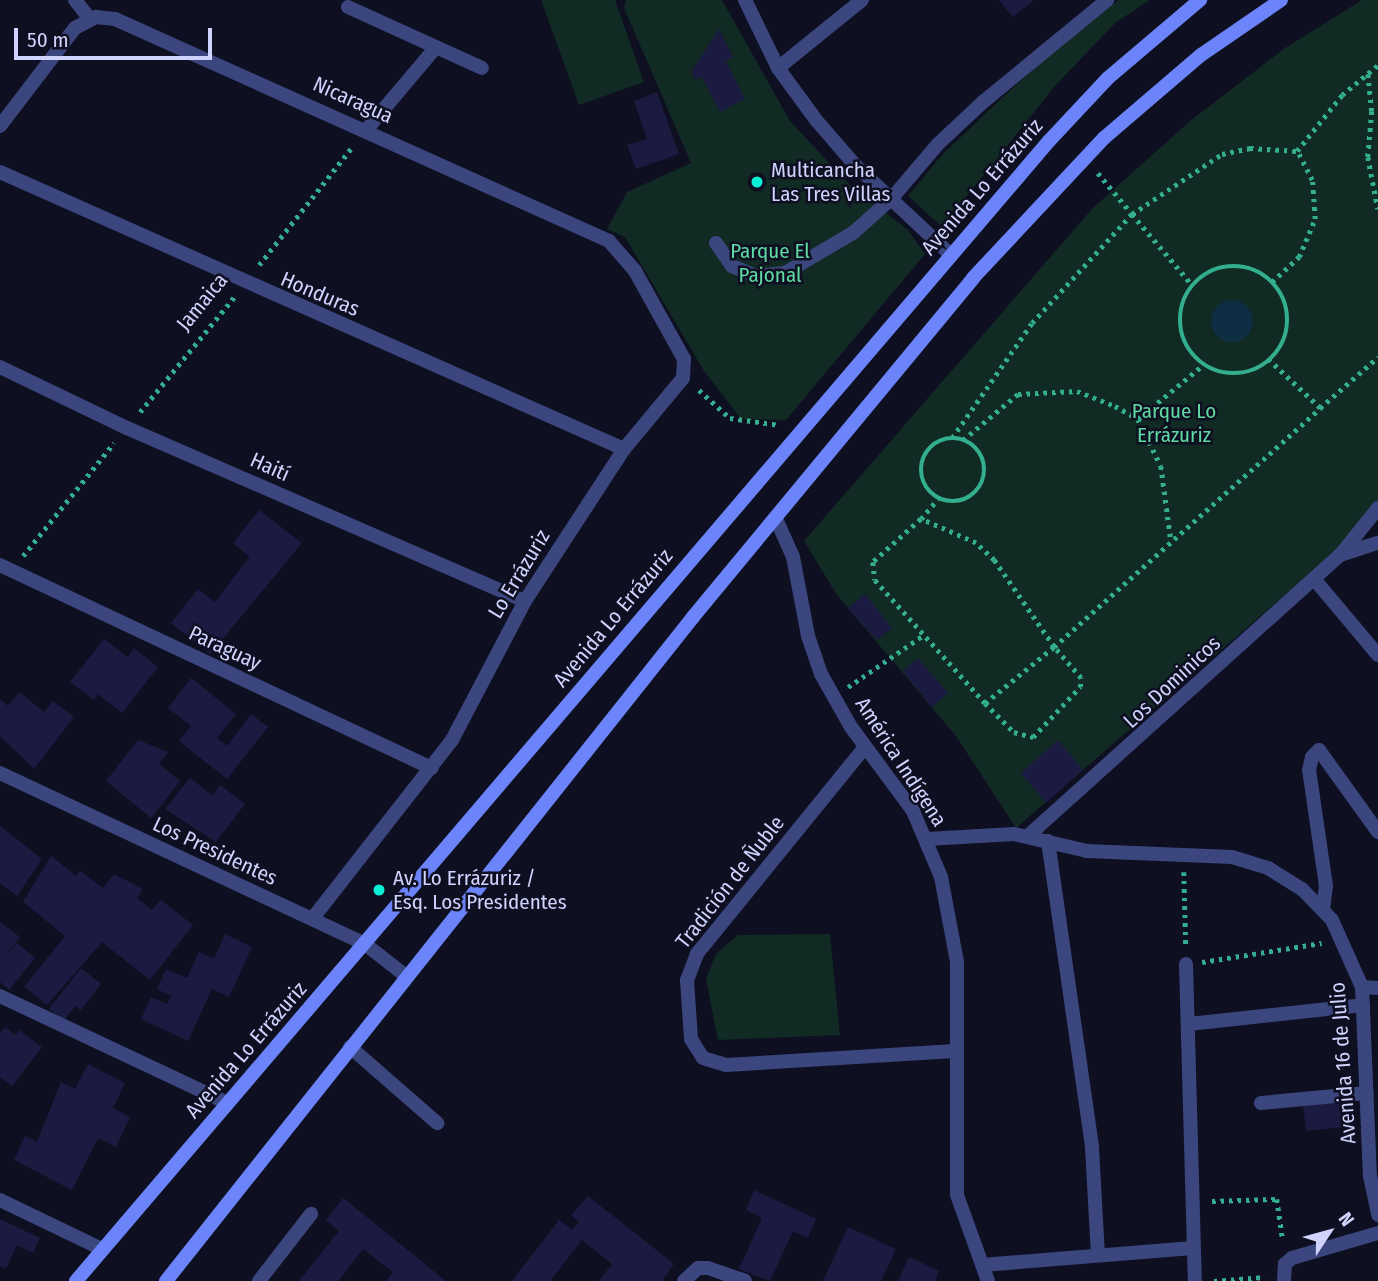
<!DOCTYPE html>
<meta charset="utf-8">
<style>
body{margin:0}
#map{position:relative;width:1378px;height:1281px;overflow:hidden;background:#0e0f21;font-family:"Fira Sans Condensed",sans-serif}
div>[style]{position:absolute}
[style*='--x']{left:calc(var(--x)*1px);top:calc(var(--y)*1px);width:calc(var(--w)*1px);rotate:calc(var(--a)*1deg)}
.green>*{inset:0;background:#112a24}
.water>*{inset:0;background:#0e2e44}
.round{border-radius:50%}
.building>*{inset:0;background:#1b1b41}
.path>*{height:4.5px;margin-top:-2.25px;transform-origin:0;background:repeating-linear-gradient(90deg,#33ae8e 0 3.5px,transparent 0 8.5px)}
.path>.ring{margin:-2.25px;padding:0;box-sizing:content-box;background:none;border:4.5px solid #33ae8e;border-radius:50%}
.service>*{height:14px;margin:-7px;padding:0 7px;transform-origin:7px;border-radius:7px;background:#3b467e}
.minor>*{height:14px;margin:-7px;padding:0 7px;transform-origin:7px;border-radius:7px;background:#3b467e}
.secondary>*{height:14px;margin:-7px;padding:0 7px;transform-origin:7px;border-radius:7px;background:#6b84f9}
.dots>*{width:19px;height:19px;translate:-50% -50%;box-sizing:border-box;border:4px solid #0e0f21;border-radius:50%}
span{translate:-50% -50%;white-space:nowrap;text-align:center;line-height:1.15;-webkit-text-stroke:5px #0e0f21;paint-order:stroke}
.street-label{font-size:21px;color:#d0d3fd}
.poi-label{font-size:21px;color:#d0d3fd}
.left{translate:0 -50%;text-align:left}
.park-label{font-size:21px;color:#5fdaa2}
.north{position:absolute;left:1294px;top:1197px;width:70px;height:70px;-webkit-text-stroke:5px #0e0f21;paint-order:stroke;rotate:54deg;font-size:19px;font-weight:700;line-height:28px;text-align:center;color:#d0d3fd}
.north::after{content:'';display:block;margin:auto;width:24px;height:32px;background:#d0d3fd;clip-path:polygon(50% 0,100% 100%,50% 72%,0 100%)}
.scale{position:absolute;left:14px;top:28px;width:198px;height:32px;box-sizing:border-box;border:4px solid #d0d3fd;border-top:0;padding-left:9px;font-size:21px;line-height:24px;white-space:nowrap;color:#d0d3fd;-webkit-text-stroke:5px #0e0f21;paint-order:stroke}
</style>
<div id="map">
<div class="green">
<div style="clip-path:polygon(541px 0,615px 0,644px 82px,579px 105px)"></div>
<div style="clip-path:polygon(626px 0,722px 0,790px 121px,853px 188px,907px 229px,925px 254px,786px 420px,741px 419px,704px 371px,625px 237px,607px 229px,627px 192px,691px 163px,624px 8px)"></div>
<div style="clip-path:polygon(1119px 0,1150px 0,1115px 23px,1055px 86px,942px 227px,908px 196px,941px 156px,1005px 95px,1083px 25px)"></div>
<div style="clip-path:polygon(1362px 0,1378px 0,1378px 514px,1016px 828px,956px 736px,837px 595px,804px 541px,1092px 209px,1190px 121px,1285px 48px)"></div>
<div style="clip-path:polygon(830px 934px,840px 1035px,718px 1040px,706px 979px,716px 954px,738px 935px)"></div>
</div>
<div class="water">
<div class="round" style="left:1211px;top:300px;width:42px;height:42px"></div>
</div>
<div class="building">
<div style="clip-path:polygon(999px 0,1034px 0,1013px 17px)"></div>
<div style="clip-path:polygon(719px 29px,733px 57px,726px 61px,745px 99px,720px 112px,702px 77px,696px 80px,691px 72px)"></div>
<div style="clip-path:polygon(657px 92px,679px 154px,636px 169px,627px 145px,647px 139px,634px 101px)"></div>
<div style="clip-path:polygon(259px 510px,302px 543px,210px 654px,171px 623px,198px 589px,215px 602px,241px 568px,250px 557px,233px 543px)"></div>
<div style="clip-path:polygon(865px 594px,892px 628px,877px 640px,848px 608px)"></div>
<div style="clip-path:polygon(104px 639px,128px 657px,134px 648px,158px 667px,122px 713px,98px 694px,94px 700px,70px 682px)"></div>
<div style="clip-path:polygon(918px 658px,948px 693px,932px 707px,903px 671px)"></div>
<div style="clip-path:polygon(191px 678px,236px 714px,217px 738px,227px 746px,251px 714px,268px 727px,227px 779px,179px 741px,191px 726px,168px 708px)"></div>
<div style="clip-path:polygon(19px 692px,44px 712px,53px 701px,74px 717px,34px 769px,0 736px,0 699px,8px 706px)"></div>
<div style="clip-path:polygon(138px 740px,168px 752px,159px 764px,180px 781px,151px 818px,106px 781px)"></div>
<div style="clip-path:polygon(1058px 740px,1083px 770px,1046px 803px,1021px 773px)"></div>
<div style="clip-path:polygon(190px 778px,212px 795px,220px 785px,245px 804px,216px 842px,165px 809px)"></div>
<div style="clip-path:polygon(0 826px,42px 859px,17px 896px,0 883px)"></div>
<div style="clip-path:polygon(51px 856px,76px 876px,80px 871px,103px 888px,114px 874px,143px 889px,137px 898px,152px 910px,161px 900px,193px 925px,150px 980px,102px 942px,47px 1005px,24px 987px,65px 936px,23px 902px)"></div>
<div style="clip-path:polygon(0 922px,20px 937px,4px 958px,17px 943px,35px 958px,9px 990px,0 982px)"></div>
<div style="clip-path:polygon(225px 934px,252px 947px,229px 997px,212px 989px,188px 1041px,141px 1019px,151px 997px,167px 1004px,171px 996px,157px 989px,166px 969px,187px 978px,199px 952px,214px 959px)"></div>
<div style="clip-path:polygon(81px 968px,101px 984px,81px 1010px,75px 1006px,64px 1021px,49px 1009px)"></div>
<div style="clip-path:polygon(5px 1027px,15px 1035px,19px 1030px,42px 1047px,12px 1086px,0 1077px,0 1033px)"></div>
<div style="clip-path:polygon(88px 1064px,125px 1083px,113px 1108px,130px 1117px,116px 1147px,98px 1138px,72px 1190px,14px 1160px,25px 1136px,37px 1142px,61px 1082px,75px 1089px)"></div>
<div style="clip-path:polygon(1352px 1099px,1354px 1126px,1306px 1131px,1303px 1105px)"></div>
<div style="clip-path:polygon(754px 1190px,816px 1219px,808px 1238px,793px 1231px,770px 1281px,739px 1269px,762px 1218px,746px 1210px)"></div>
<div style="clip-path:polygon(588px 1196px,674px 1264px,662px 1281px,599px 1281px,612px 1264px,582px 1240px,550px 1281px,512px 1281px,559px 1220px,572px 1230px,579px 1222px,571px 1215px)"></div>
<div style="clip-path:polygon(343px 1198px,446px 1281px,386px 1281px,393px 1272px,363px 1249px,338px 1281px,299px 1281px,339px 1231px,326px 1220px)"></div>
<div style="clip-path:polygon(0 1219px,40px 1238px,33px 1253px,17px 1245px,6px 1269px,0 1266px)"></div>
<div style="clip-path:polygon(848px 1227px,896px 1249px,881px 1281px,823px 1281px)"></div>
<div style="clip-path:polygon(909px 1257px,939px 1271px,935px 1281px,898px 1281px)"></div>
</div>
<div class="path">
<div style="--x:1368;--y:74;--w:37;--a:84"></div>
<div style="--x:1372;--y:111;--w:46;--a:95"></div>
<div style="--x:1368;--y:157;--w:53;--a:79.1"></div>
<div style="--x:1098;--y:173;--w:53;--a:50.3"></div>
<div style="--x:1132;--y:214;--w:108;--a:-33.7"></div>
<div style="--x:1222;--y:154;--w:29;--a:-12"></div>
<div style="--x:1250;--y:148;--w:47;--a:3.7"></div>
<div style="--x:259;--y:265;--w:152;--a:-51.7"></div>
<div class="ring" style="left:1180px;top:266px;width:103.5px;height:103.5px"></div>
<div style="--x:1272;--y:282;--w:37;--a:-43"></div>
<div style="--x:1299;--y:257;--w:41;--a:-67.2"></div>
<div style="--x:1315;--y:219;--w:39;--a:-94"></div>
<div style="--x:1312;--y:180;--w:33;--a:-117"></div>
<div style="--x:1297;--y:151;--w:72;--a:-51.2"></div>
<div style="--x:1342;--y:95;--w:47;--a:-39.8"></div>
<div style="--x:699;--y:390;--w:42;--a:42.1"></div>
<div style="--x:730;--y:418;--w:50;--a:8"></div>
<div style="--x:1320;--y:408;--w:77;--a:-41.3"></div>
<div style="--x:140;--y:412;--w:149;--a:-50.7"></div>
<div style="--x:1138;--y:419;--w:85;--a:-39.7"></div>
<div style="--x:952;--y:438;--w:140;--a:-55.2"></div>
<div style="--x:1032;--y:323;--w:148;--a:-47.5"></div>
<div style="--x:1132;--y:214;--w:94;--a:49.7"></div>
<div class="ring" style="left:921px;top:438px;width:59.5px;height:59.5px"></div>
<div style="--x:963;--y:440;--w:72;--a:-39.9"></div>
<div style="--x:1018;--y:394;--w:59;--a:-2.9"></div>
<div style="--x:1077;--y:391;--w:41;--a:21.5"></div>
<div style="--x:1115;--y:406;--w:26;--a:29"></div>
<div style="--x:1138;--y:419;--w:52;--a:63.9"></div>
<div style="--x:1161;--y:466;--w:76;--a:82.4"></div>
<div style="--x:921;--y:519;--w:26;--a:-50"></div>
<div style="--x:23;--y:556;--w:145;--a:-51.2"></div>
<div style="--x:848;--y:687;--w:93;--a:-34.5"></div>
<div style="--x:985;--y:703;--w:89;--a:-39.1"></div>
<div style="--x:1054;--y:647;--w:106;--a:-124.6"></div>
<div style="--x:994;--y:560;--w:25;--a:-137"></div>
<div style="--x:976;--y:543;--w:60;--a:-156.4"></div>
<div style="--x:921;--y:519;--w:64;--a:138.1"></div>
<div style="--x:873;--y:562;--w:18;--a:84"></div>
<div style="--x:875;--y:580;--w:165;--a:48.2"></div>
<div style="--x:985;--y:703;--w:41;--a:45"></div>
<div style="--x:1014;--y:732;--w:20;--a:15"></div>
<div style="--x:1033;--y:737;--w:69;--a:-46.8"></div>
<div style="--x:1080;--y:687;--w:9;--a:-84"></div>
<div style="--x:1081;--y:678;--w:41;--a:-131.1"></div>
<div style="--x:1054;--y:647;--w:358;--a:-41.9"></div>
<div style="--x:1320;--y:408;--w:69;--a:-136.8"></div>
<div style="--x:1184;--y:872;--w:76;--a:88.5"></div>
<div style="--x:1202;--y:962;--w:121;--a:-9"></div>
<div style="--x:1212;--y:1201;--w:65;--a:-1.8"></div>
<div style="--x:1277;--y:1199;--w:42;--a:81.9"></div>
<div style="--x:1214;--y:1281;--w:51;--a:-4.5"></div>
</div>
<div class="service">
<div style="--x:716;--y:243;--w:28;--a:55"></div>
<div style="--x:732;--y:266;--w:26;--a:23"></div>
<div style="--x:756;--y:276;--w:29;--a:-6"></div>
<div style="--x:785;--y:273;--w:79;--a:-30.5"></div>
<div style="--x:853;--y:233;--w:52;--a:-41.9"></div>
<div style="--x:350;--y:1047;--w:116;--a:41.1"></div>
<div style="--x:259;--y:1281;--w:85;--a:-52.2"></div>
</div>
<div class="minor">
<div style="--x:75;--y:0;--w:24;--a:52"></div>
<div style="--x:745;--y:0;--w:76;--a:64.1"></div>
<div style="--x:778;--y:68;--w:64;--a:53.8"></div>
<div style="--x:816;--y:120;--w:60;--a:49.1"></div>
<div style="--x:855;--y:165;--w:132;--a:43.2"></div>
<div style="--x:348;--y:7;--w:147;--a:24.5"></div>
<div style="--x:778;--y:68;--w:108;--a:-39"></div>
<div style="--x:0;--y:126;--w:123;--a:-52.6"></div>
<div style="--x:75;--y:28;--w:24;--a:-28"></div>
<div style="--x:96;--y:17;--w:19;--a:6"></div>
<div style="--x:115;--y:19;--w:542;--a:24.2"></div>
<div style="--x:609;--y:241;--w:40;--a:49"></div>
<div style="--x:635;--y:271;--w:101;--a:60.9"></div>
<div style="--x:684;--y:359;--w:19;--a:93"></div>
<div style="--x:683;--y:378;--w:92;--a:129.7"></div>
<div style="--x:624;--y:449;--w:181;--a:123.1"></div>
<div style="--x:525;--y:601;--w:157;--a:117.7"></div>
<div style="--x:452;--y:740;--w:227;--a:128"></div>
<div style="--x:367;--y:129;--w:107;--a:-49.9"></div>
<div style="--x:0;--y:172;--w:683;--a:23.94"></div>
<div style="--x:892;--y:198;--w:71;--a:-49.6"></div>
<div style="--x:938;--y:144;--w:62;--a:-43"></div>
<div style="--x:983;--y:102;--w:161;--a:-39.4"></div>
<div style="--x:0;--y:367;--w:141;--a:25.7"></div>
<div style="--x:127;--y:428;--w:434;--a:23.5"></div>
<div style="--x:777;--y:521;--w:39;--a:66"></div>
<div style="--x:793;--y:557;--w:80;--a:79.2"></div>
<div style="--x:808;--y:636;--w:40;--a:71.1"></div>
<div style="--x:821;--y:674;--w:61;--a:60.5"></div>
<div style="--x:851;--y:727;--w:104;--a:53.6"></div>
<div style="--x:913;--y:811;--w:72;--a:67"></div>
<div style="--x:941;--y:877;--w:86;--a:79.3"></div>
<div style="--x:957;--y:962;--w:233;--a:90"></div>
<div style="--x:957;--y:1195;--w:91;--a:70.2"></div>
<div style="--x:1342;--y:553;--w:58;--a:-51.3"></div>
<div style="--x:0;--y:565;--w:477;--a:25.2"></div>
<div style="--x:1315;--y:580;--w:98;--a:50"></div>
<div style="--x:865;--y:747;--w:267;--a:129.1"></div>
<div style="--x:697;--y:954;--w:28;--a:111"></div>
<div style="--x:687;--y:980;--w:59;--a:86.1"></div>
<div style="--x:691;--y:1039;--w:22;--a:58"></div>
<div style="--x:703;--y:1058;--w:24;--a:17"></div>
<div style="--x:726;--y:1065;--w:229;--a:-3.5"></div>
<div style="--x:0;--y:773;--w:403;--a:25.1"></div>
<div style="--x:365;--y:944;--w:52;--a:38"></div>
<div style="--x:1029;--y:835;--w:418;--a:-42"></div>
<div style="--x:1340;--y:555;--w:40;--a:-18"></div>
<div style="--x:927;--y:839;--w:87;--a:-3.3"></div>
<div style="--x:1014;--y:834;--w:75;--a:13.1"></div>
<div style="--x:1087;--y:851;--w:145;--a:2.4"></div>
<div style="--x:1232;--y:857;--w:38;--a:17"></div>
<div style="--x:1268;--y:868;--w:40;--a:32"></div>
<div style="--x:1302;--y:889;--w:43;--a:45.9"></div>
<div style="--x:1332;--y:920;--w:73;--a:65.9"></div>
<div style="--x:1362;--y:987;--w:189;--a:87.6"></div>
<div style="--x:1370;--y:1176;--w:40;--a:78"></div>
<div style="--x:1048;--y:841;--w:310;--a:81.8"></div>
<div style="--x:1092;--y:1148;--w:106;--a:86.8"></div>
<div style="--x:1323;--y:910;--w:24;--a:-83"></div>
<div style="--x:1326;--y:886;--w:117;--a:-98.3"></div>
<div style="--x:1309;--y:770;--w:13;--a:-77"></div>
<div style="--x:1312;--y:757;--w:10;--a:-45"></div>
<div style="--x:1319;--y:750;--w:101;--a:54.3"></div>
<div style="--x:1186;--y:964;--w:317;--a:88.4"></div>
<div style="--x:1362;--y:987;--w:16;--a:4"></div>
<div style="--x:0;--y:996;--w:251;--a:25.2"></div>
<div style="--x:1189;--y:1024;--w:175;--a:-6.2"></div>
<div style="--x:1261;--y:1103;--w:106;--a:-5.4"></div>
<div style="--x:0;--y:1200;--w:113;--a:25.7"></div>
<div style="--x:982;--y:1265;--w:211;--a:-4.6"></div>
<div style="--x:684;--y:1281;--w:19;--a:-43"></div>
<div style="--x:698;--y:1268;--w:10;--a:0"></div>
<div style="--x:708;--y:1268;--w:39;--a:19"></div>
<div style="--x:1284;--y:1281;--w:17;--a:-87"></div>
<div style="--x:1285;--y:1264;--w:9;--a:-41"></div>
<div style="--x:1292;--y:1258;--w:90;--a:-16.2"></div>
</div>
<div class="secondary">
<div style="--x:76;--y:1281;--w:1499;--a:-49.52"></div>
<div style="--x:1049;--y:141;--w:86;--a:-46.9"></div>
<div style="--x:1108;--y:78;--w:121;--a:-40.3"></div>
<div style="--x:166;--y:1281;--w:848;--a:-51.56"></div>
<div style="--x:693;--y:617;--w:440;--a:-50.4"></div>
<div style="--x:973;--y:278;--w:192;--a:-46.9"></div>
<div style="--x:1104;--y:138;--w:128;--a:-40.6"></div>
<div style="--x:1201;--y:55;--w:97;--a:-34.5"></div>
</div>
<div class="dots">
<div style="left:757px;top:182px;background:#0aefd8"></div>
<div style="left:379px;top:890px;background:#0aefd8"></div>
</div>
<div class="street-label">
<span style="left:353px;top:100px;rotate:24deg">Nicaragua</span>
<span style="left:982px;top:187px;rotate:-49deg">Avenida Lo Errázuriz</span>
<span style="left:320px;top:294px;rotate:23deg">Honduras</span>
<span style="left:202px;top:302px;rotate:-51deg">Jamaica</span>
<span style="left:270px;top:467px;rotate:24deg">Haití</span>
<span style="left:519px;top:574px;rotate:-59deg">Lo Errázuriz</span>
<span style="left:613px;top:618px;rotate:-50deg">Avenida Lo Errázuriz</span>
<span style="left:225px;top:648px;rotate:25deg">Paraguay</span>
<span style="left:1172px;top:682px;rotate:-43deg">Los Dominicos</span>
<span style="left:901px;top:762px;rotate:57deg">América Indígena</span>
<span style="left:215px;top:851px;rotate:25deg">Los Presidentes</span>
<span style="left:730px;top:882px;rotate:-52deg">Tradición de Ñuble</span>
<span style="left:246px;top:1050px;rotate:-49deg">Avenida Lo Errázuriz</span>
<span style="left:1343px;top:1063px;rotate:-94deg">Avenida 16 de Julio</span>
</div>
<div class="poi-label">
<span class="left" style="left:771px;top:182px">Multicancha<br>Las Tres Villas</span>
<span class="left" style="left:393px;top:890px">Av. Lo Errázuriz /<br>Esq. Los Presidentes</span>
</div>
<div class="park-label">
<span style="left:770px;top:263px">Parque El<br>Pajonal</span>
<span style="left:1174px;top:423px">Parque Lo<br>Errázuriz</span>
</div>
<div class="north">N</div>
<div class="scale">50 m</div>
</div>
